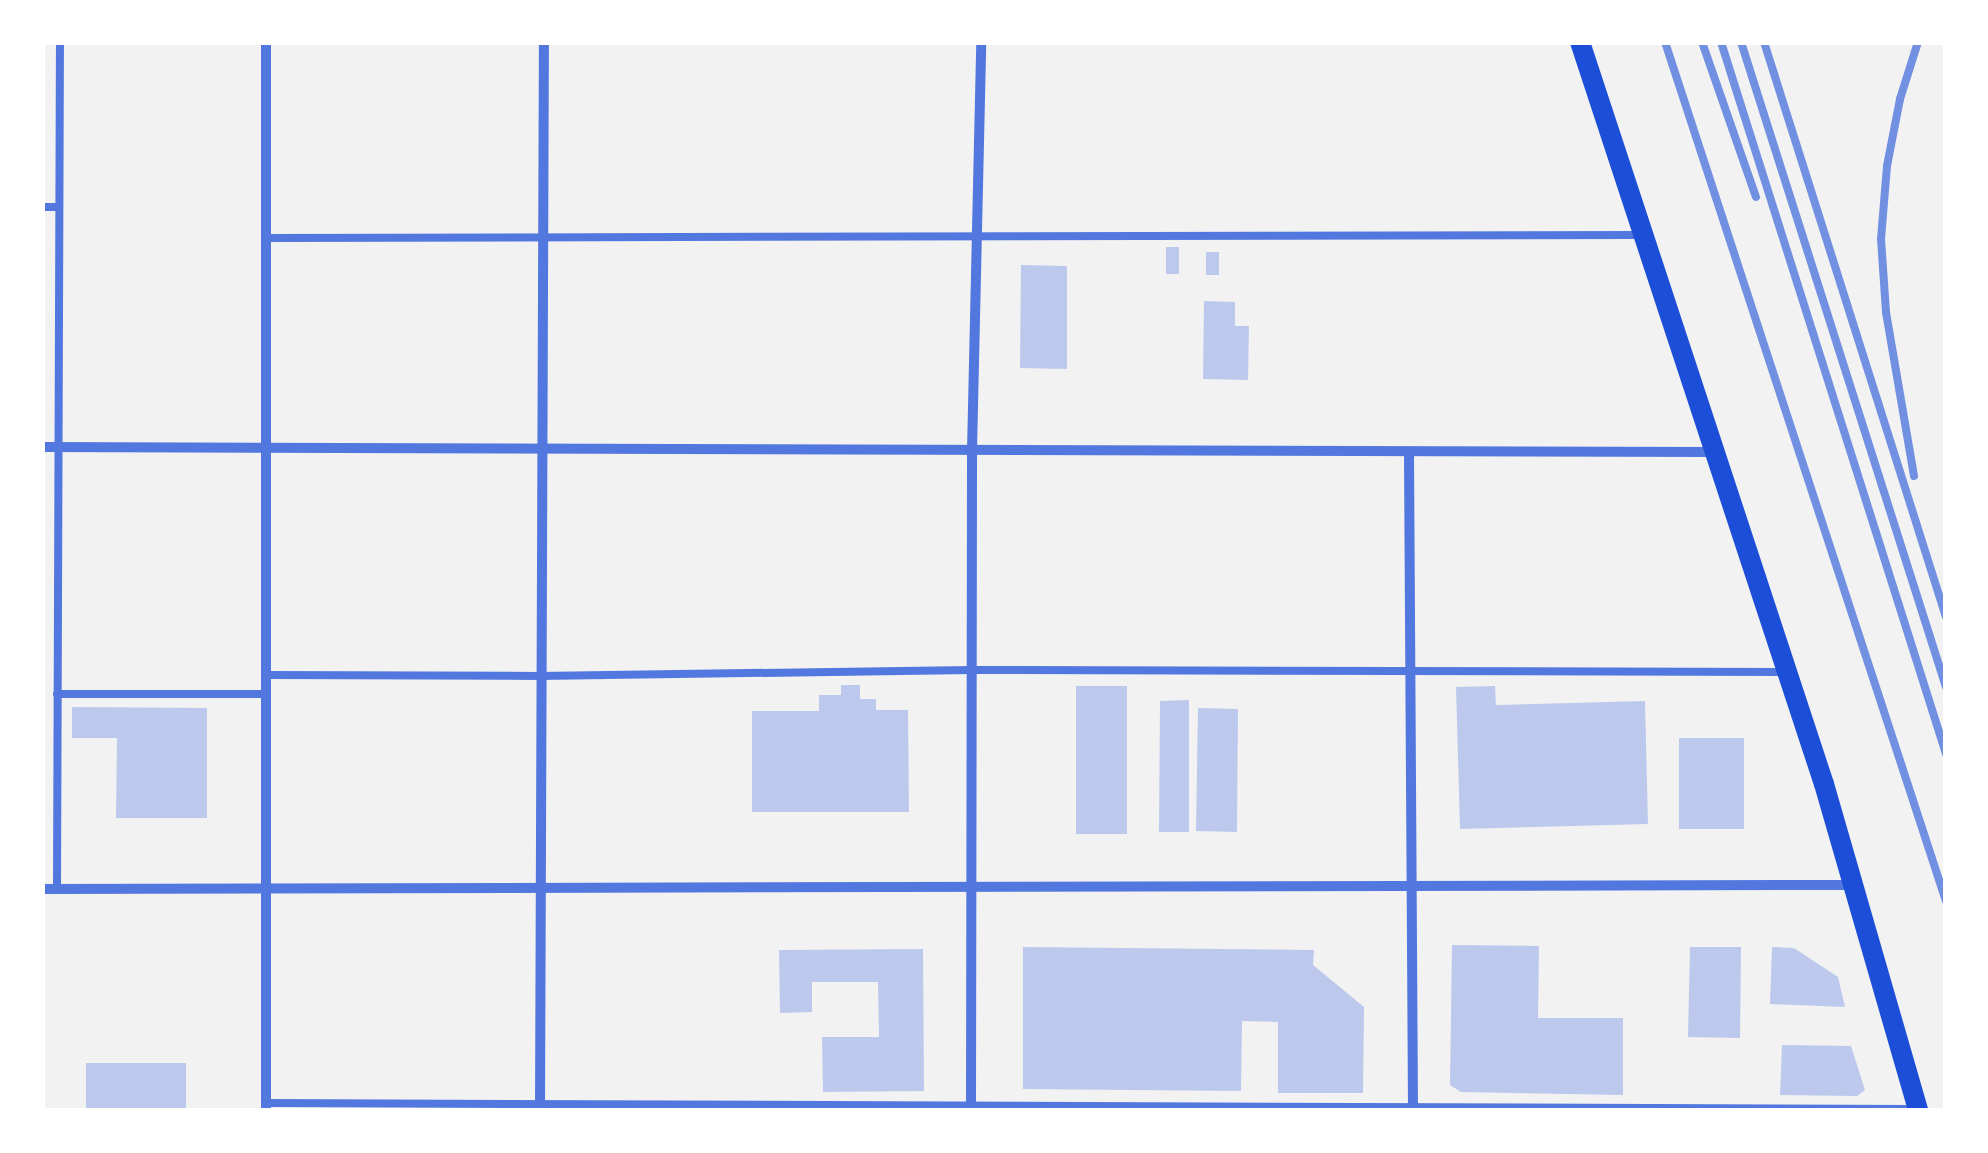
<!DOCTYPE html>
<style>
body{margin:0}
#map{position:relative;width:1988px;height:1153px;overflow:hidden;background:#f2f2f2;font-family:"Asap Condensed",sans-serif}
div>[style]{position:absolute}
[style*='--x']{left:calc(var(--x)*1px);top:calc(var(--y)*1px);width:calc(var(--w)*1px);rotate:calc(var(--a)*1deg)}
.building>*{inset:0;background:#bdc9ec}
.service>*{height:8px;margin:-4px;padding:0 4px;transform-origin:4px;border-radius:4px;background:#5277de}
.minor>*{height:10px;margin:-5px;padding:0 5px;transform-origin:5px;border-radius:5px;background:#5277de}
.secondary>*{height:20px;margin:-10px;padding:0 10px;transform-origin:10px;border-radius:10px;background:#1d4ed8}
.rail>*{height:8px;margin:-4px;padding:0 4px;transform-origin:4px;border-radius:4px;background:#7290e2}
span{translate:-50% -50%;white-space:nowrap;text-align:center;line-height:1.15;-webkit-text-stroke:9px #fff;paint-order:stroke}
.frame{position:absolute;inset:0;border:45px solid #fff;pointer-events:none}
</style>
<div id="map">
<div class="building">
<div style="clip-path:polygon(1166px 247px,1179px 247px,1179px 274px,1166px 274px)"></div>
<div style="clip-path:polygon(1206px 252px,1219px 252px,1219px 275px,1206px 275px)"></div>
<div style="clip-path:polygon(1021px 265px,1067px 266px,1067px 369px,1020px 368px)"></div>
<div style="clip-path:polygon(1204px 301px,1235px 302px,1235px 326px,1249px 326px,1248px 380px,1203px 379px)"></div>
<div style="clip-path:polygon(841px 685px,860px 685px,860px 699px,876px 699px,876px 710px,908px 710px,909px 812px,752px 812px,752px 711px,819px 711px,819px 695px,841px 695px)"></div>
<div style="clip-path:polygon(1076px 686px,1127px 686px,1127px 834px,1076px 834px)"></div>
<div style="clip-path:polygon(1495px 686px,1496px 705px,1645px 701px,1648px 824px,1460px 829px,1456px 687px)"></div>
<div style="clip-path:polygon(1189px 700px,1189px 832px,1159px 832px,1160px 701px)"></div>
<div style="clip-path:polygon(72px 707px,207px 708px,207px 818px,116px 818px,117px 738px,72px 738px)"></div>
<div style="clip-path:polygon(1198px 708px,1238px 709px,1237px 832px,1196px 831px)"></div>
<div style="clip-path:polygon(1679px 738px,1744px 738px,1744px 829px,1679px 829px)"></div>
<div style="clip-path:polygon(1452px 945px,1539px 946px,1538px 1018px,1623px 1018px,1623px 1095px,1461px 1092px,1450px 1085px)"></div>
<div style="clip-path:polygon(1023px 947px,1314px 950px,1313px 965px,1364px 1007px,1363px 1093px,1278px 1093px,1278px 1022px,1242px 1021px,1241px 1091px,1023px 1089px)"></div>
<div style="clip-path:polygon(1690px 947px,1741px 947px,1740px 1038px,1688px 1037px)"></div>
<div style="clip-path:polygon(1772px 947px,1794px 948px,1838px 977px,1845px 1007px,1770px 1004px)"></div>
<div style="clip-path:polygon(923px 949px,924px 1091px,823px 1092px,822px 1037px,879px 1037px,878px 982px,812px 982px,812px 1012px,780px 1013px,779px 950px)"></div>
<div style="clip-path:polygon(1782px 1045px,1851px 1046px,1865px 1090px,1857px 1096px,1780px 1095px)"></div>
<div style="clip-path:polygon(86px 1063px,186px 1063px,186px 1110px,86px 1110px)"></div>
</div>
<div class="service">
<div style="--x:42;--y:207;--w:16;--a:0"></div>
<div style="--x:266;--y:238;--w:1373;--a:-0.13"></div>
<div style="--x:266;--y:675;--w:273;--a:0.2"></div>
<div style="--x:539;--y:676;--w:433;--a:-0.8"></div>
<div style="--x:972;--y:670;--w:814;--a:0.14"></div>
<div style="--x:57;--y:694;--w:209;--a:0"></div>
<div style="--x:57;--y:889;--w:847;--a:-89.8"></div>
<div style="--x:266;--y:1103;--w:1647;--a:0.21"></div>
</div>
<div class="minor">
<div style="--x:266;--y:42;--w:1068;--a:90"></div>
<div style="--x:42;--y:447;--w:1670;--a:0.17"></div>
<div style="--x:1409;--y:454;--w:656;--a:89.65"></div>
<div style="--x:42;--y:889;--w:1811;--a:-0.13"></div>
<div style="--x:540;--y:1110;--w:1068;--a:-89.79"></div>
<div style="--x:971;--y:1110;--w:659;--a:-89.91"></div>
<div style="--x:972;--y:451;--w:409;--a:-88.7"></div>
</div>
<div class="secondary">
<div style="--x:1580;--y:42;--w:781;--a:71.8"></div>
<div style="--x:1824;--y:784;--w:339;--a:73.9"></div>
</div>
<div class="rail">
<div style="--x:1665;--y:42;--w:904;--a:71.89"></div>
<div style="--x:1702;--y:42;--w:164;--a:70.8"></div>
<div style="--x:1721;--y:42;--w:747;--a:72.46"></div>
<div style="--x:1741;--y:42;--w:677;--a:72.37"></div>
<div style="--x:1764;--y:42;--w:603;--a:72.44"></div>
<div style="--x:1914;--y:476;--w:166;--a:-99.7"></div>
<div style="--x:1886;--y:312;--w:73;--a:-93.9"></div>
<div style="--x:1881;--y:239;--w:73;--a:-85.3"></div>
<div style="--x:1887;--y:166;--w:68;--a:-79"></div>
<div style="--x:1900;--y:99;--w:60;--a:-72.5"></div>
</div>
<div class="frame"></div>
</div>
